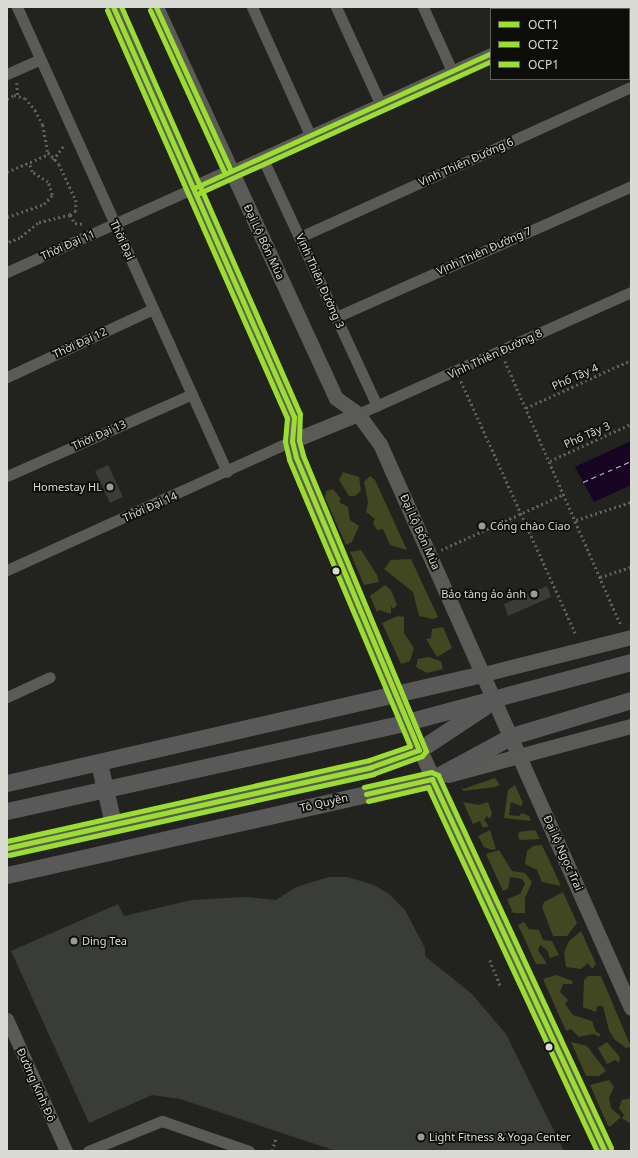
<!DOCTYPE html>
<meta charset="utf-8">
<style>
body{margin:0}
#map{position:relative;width:638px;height:1158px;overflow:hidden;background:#22231e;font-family:"Noto Sans",sans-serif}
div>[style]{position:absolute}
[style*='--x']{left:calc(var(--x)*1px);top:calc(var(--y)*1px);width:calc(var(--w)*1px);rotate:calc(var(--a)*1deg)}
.green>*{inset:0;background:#414720}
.water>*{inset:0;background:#170322}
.ferry>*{height:1px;margin-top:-0.5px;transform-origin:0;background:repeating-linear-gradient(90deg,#dbacf6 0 5px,transparent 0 9px)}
.building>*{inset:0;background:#3a3c37}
.path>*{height:2.5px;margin-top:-1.25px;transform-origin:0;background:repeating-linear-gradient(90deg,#60615d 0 2px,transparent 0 5px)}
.minor>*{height:11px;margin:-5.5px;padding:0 5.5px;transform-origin:5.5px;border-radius:5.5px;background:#5a5a57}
.tertiary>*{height:13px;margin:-6.5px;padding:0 6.5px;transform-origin:6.5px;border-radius:6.5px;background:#5a5a57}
.secondary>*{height:15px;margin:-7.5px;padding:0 7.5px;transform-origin:7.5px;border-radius:7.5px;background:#5a5a57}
.primary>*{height:17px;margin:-8.5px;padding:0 8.5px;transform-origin:8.5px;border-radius:8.5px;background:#595959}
.bus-1>*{height:5px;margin:-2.5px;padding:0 2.5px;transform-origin:2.5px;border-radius:2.5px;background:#9cdd31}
.bus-2>*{height:5px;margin:-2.5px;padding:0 2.5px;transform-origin:2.5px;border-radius:2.5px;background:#9cdd31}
.bus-3>*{height:5px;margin:-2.5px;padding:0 2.5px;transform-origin:2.5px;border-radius:2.5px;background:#9cdd31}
.dots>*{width:11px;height:11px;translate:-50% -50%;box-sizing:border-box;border:2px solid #0d0e0a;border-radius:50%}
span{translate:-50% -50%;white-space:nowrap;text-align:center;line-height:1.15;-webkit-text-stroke:3.5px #0d0e0a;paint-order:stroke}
.street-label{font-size:11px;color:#dadbd5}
.poi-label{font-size:11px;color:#dadbd5}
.right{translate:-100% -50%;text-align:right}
.left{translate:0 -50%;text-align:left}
.frame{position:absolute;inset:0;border:8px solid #dadbd5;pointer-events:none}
.legend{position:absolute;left:490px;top:8px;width:140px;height:72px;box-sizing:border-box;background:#0d0e0a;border:1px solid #5f605b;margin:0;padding:5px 7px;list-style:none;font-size:12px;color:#dadbd5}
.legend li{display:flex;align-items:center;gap:8px;height:20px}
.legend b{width:20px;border:1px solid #5f605b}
</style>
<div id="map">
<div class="green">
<div style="clip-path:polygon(343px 472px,359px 477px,361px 491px,355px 496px,349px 496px,339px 480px)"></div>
<div style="clip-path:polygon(370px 476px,375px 480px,407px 550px,390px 545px,383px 529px,377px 530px,373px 523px,375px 519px,366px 512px,368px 502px,364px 482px)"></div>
<div style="clip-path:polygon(333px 489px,341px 499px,339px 502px,348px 507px,350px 520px,359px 526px,352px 542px,346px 545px,325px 498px,326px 491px)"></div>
<div style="clip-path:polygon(361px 550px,377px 575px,379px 582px,364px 585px,350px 552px)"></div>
<div style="clip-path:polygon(411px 559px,438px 617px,433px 619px,419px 616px,413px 592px,384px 569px,391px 560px)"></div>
<div style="clip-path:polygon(385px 585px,391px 590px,397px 605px,393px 609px,391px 606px,391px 614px,380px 610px,377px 612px,370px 596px)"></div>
<div style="clip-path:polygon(398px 616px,404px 617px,404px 633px,414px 648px,410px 661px,401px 664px,382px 623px)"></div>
<div style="clip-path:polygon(443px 627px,452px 648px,437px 657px,426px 639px,431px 638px,432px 629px)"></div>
<div style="clip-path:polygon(428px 657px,441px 661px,443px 669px,427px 673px,416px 667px,418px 659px)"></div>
<div style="clip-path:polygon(495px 778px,500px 785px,495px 787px,463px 791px,461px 786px,463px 789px)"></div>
<div style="clip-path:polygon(515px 785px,523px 803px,521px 806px,511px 802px,509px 815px,519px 816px,522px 813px,529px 816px,531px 821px,504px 818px,508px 790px)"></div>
<div style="clip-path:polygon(463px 802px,479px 805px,488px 802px,492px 813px,490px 819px,487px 816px,484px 820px,489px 826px,483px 828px,480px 821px,473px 824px)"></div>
<div style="clip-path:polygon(490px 830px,496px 849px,492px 850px,484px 847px,478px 836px)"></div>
<div style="clip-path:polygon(535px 830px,540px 839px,520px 840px,518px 837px,519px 832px)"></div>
<div style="clip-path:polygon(542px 845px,561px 886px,542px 882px,537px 870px,525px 864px,527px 851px,533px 846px)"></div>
<div style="clip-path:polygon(499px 850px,512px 871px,525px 873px,532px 882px,525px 898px,525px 913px,513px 913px,507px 899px,520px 894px,525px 884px,522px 879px,510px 877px,508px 889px,503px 891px,486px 854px)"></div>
<div style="clip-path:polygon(563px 892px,577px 923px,567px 936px,553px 936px,542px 907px,544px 902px)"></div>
<div style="clip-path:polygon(524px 922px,529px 929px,539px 930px,543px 940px,552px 941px,559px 955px,550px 958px,547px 950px,540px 945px,538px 950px,547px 964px,536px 964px,518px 925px)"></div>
<div style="clip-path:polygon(581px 931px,596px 964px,592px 969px,588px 963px,581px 969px,566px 967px,564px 952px,569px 941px)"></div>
<div style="clip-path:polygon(556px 975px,573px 981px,572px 984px,563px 984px,560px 992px,568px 1000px,565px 1004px,573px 1015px,592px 1021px,596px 1032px,600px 1034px,599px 1037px,594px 1034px,579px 1037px,571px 1029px,566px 1031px,543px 979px)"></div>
<div style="clip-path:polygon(588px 976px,601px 976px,631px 1047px,626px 1048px,614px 1039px,609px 1030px,603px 1006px,597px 1006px,596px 1012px,583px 1007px,584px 980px)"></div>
<div style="clip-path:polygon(571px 1042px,587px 1046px,606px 1071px,599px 1076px,586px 1076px)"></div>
<div style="clip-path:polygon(607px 1042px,620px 1057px,619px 1063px,615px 1060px,607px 1064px,598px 1048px)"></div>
<div style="clip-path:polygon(609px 1080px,614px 1087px,609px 1098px,611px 1108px,621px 1117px,611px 1126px,608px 1126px,590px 1085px)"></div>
<div style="clip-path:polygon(631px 1098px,631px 1124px,622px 1118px,624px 1115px,619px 1108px,622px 1100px)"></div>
</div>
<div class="water">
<div style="clip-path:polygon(631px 441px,631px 485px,594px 502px,575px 467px)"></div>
</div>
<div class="ferry">
<div style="--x:583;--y:482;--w:52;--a:-23.6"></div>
</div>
<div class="building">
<div style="clip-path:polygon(108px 465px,123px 497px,110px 503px,95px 471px)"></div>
<div style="clip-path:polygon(547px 586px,551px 597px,508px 616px,504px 604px)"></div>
<div style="clip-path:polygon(329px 877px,347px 877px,374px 885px,389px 894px,405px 910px,425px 948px,425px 956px,472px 994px,506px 1034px,564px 1151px,336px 1151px,180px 1099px,152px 1095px,89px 1123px,11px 951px,118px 904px,124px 916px,191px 900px,245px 897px,276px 900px,296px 887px)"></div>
</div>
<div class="path">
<div style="--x:17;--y:83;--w:13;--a:86"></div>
<div style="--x:7;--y:99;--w:8;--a:-30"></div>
<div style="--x:14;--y:95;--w:11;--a:15"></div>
<div style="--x:25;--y:98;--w:16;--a:50"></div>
<div style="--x:35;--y:110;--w:17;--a:62"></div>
<div style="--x:43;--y:125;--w:27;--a:80"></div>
<div style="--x:48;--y:152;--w:16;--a:47"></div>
<div style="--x:59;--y:164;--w:40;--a:65"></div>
<div style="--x:76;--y:200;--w:11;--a:90"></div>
<div style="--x:76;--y:211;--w:7;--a:146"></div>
<div style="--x:70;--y:215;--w:33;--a:166"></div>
<div style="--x:38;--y:223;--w:23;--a:140"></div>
<div style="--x:20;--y:238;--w:14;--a:159"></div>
<div style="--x:53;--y:160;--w:20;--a:-53"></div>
<div style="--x:7;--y:172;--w:46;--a:-23.2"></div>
<div style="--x:70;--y:215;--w:9;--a:58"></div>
<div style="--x:75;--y:223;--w:9;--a:6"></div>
<div style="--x:7;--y:217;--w:39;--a:-19"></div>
<div style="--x:44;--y:204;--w:12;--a:-48"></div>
<div style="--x:52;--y:195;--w:14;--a:-107"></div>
<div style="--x:48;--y:182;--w:19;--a:-148"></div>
<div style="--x:32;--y:172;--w:9;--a:-108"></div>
<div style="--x:505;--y:361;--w:288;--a:66.3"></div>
<div style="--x:461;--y:381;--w:279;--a:65.6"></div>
<div style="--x:526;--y:408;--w:115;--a:-24.6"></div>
<div style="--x:550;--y:461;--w:89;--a:-24.6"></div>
<div style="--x:576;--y:520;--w:58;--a:-18.1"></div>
<div style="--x:441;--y:550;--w:135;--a:-24.5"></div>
<div style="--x:600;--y:577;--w:33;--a:-18"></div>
<div style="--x:490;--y:960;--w:29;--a:68"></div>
<div style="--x:272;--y:1151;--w:14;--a:-73"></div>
</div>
<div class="minor">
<div style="--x:17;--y:7;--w:510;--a:65.7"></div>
<div style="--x:252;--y:7;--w:141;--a:65.6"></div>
<div style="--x:336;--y:7;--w:106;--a:65.4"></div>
<div style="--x:423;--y:7;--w:70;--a:65.6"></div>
<div style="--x:514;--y:7;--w:2;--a:63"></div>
<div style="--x:588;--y:9;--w:4;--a:-27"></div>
<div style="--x:7;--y:74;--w:36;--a:-24"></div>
<div style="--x:262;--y:157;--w:274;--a:65.2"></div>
<div style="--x:231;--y:171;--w:286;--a:-24.4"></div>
<div style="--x:300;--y:237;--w:363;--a:-24.4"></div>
<div style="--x:7;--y:272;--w:205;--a:-24.2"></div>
<div style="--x:336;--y:317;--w:323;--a:-23.9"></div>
<div style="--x:7;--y:377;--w:161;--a:-25"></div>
<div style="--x:358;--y:414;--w:299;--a:-24.1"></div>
<div style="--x:7;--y:476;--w:202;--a:-23.9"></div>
<div style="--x:7;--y:570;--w:313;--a:-24.4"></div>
<div style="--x:7;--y:697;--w:47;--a:-24.9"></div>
<div style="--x:88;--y:1151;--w:80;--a:-22.1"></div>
<div style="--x:162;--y:1121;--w:92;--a:19"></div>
</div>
<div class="tertiary">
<div style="--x:7;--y:1019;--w:145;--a:65.9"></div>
</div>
<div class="secondary">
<div style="--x:113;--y:7;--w:448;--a:66.2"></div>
<div style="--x:294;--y:417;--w:24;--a:95"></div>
<div style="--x:292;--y:441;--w:16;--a:76"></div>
<div style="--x:296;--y:457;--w:287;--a:67.3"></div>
<div style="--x:407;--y:722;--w:472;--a:65.2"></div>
<div style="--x:156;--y:7;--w:430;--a:65.3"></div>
<div style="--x:336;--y:398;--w:27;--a:36"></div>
<div style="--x:358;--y:414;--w:37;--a:54"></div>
<div style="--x:380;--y:444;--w:617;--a:66.01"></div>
<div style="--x:194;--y:188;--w:41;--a:-24.7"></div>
<div style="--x:292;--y:441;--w:71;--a:-22.2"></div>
<div style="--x:484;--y:674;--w:152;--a:-14.1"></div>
<div style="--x:448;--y:775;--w:189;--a:-15"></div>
</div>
<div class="primary">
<div style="--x:99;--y:763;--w:62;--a:76.9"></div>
<div style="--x:7;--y:783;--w:489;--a:-12.9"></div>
<div style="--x:7;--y:811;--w:410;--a:-12.5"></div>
<div style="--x:407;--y:722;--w:232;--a:-15"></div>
<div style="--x:7;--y:848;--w:373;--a:-12.5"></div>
<div style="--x:371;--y:767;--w:51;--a:-19.5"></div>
<div style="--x:419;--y:750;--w:78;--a:-33.5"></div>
<div style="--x:7;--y:875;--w:436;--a:-12.7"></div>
<div style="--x:432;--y:779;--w:91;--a:-28.3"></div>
<div style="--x:512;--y:736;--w:124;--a:-16.8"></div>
</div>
<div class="bus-1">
<div style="--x:156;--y:7;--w:180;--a:65.4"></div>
<div style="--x:194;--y:188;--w:326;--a:-24.4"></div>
<div style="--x:366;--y:794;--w:68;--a:-12.8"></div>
<div style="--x:432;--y:779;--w:410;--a:65.1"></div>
<div style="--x:7;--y:848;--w:373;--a:-12.5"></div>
<div style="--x:371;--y:767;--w:51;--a:-19.5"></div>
<div style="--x:419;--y:750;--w:318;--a:-112.8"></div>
<div style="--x:296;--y:457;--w:16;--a:-104"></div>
<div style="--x:292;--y:441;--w:24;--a:-85"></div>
<div style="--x:294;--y:417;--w:448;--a:-113.8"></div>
</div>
<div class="bus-2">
<div style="--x:150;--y:10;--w:180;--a:65.4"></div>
<div style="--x:197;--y:194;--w:323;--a:-24.3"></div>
<div style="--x:368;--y:801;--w:62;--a:-13.1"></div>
<div style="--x:428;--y:787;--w:401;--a:65.1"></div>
<div style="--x:9;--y:855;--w:373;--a:-12.5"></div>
<div style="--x:373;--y:774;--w:52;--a:-20.2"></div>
<div style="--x:422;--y:756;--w:6;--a:-51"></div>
<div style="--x:426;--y:751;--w:321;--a:-112.6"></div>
<div style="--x:303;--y:455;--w:16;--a:-105"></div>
<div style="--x:299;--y:440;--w:26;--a:-88"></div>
<div style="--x:300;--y:414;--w:445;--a:-113.7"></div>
</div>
<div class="bus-3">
<div style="--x:364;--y:787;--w:69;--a:-12.6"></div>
<div style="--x:431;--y:772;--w:8;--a:23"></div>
<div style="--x:438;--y:775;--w:411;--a:65.1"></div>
<div style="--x:7;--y:841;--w:371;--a:-12.6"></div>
<div style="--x:369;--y:760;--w:43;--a:-18.9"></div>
<div style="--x:410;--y:746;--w:311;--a:-112.9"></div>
<div style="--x:289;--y:459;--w:18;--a:-103"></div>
<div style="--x:285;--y:441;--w:23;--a:-85"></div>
<div style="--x:287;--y:418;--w:446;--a:-113.8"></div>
</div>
<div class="dots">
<div style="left:110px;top:487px;background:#9a9b95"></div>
<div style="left:482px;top:526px;background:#9a9b95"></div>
<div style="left:336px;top:571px;background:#dadbd5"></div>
<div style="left:534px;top:594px;background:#9a9b95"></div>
<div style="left:74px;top:941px;background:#9a9b95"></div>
<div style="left:549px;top:1047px;background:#dadbd5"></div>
<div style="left:421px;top:1137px;background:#9a9b95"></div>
</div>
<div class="street-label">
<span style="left:466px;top:162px;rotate:-24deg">Vịnh Thiên Đường 6</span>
<span style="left:122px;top:240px;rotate:65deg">Thời Đại</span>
<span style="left:264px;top:242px;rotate:65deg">Đại Lộ Bốn Mùa</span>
<span style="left:68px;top:245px;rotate:-24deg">Thời Đại 11</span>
<span style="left:484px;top:251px;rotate:-24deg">Vịnh Thiên Đường 7</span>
<span style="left:320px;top:281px;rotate:66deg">Vịnh Thiên Đường 3</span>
<span style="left:80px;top:343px;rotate:-25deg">Thời Đại 12</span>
<span style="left:495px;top:354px;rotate:-25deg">Vịnh Thiên Đường 8</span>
<span style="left:575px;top:377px;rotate:-24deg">Phố Tây 4</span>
<span style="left:99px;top:435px;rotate:-24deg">Thời Đại 13</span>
<span style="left:587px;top:435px;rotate:-24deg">Phố Tây 3</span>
<span style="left:150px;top:507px;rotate:-24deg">Thời Đại 14</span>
<span style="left:420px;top:532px;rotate:66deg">Đại Lộ Bốn Mùa</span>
<span style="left:324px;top:803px;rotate:-13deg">Tô Quyền</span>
<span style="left:563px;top:853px;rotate:66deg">Đại lộ Ngọc Trai</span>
<span style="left:36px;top:1085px;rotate:66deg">Đường Kinh Đô</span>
</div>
<div class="poi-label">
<span class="right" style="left:102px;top:487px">Homestay HL</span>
<span class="left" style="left:490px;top:526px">Cổng chào Ciao</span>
<span class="right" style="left:526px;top:594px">Bảo tàng ảo ảnh</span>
<span class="left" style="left:82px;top:941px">Ding Tea</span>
<span class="left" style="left:429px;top:1137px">Light Fitness &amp; Yoga Center</span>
</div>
<div class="frame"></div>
<ul class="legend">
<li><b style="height:5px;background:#9cdd31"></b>OCT1</li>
<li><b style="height:5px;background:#9cdd31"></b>OCT2</li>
<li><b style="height:5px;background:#9cdd31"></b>OCP1</li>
</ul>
</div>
